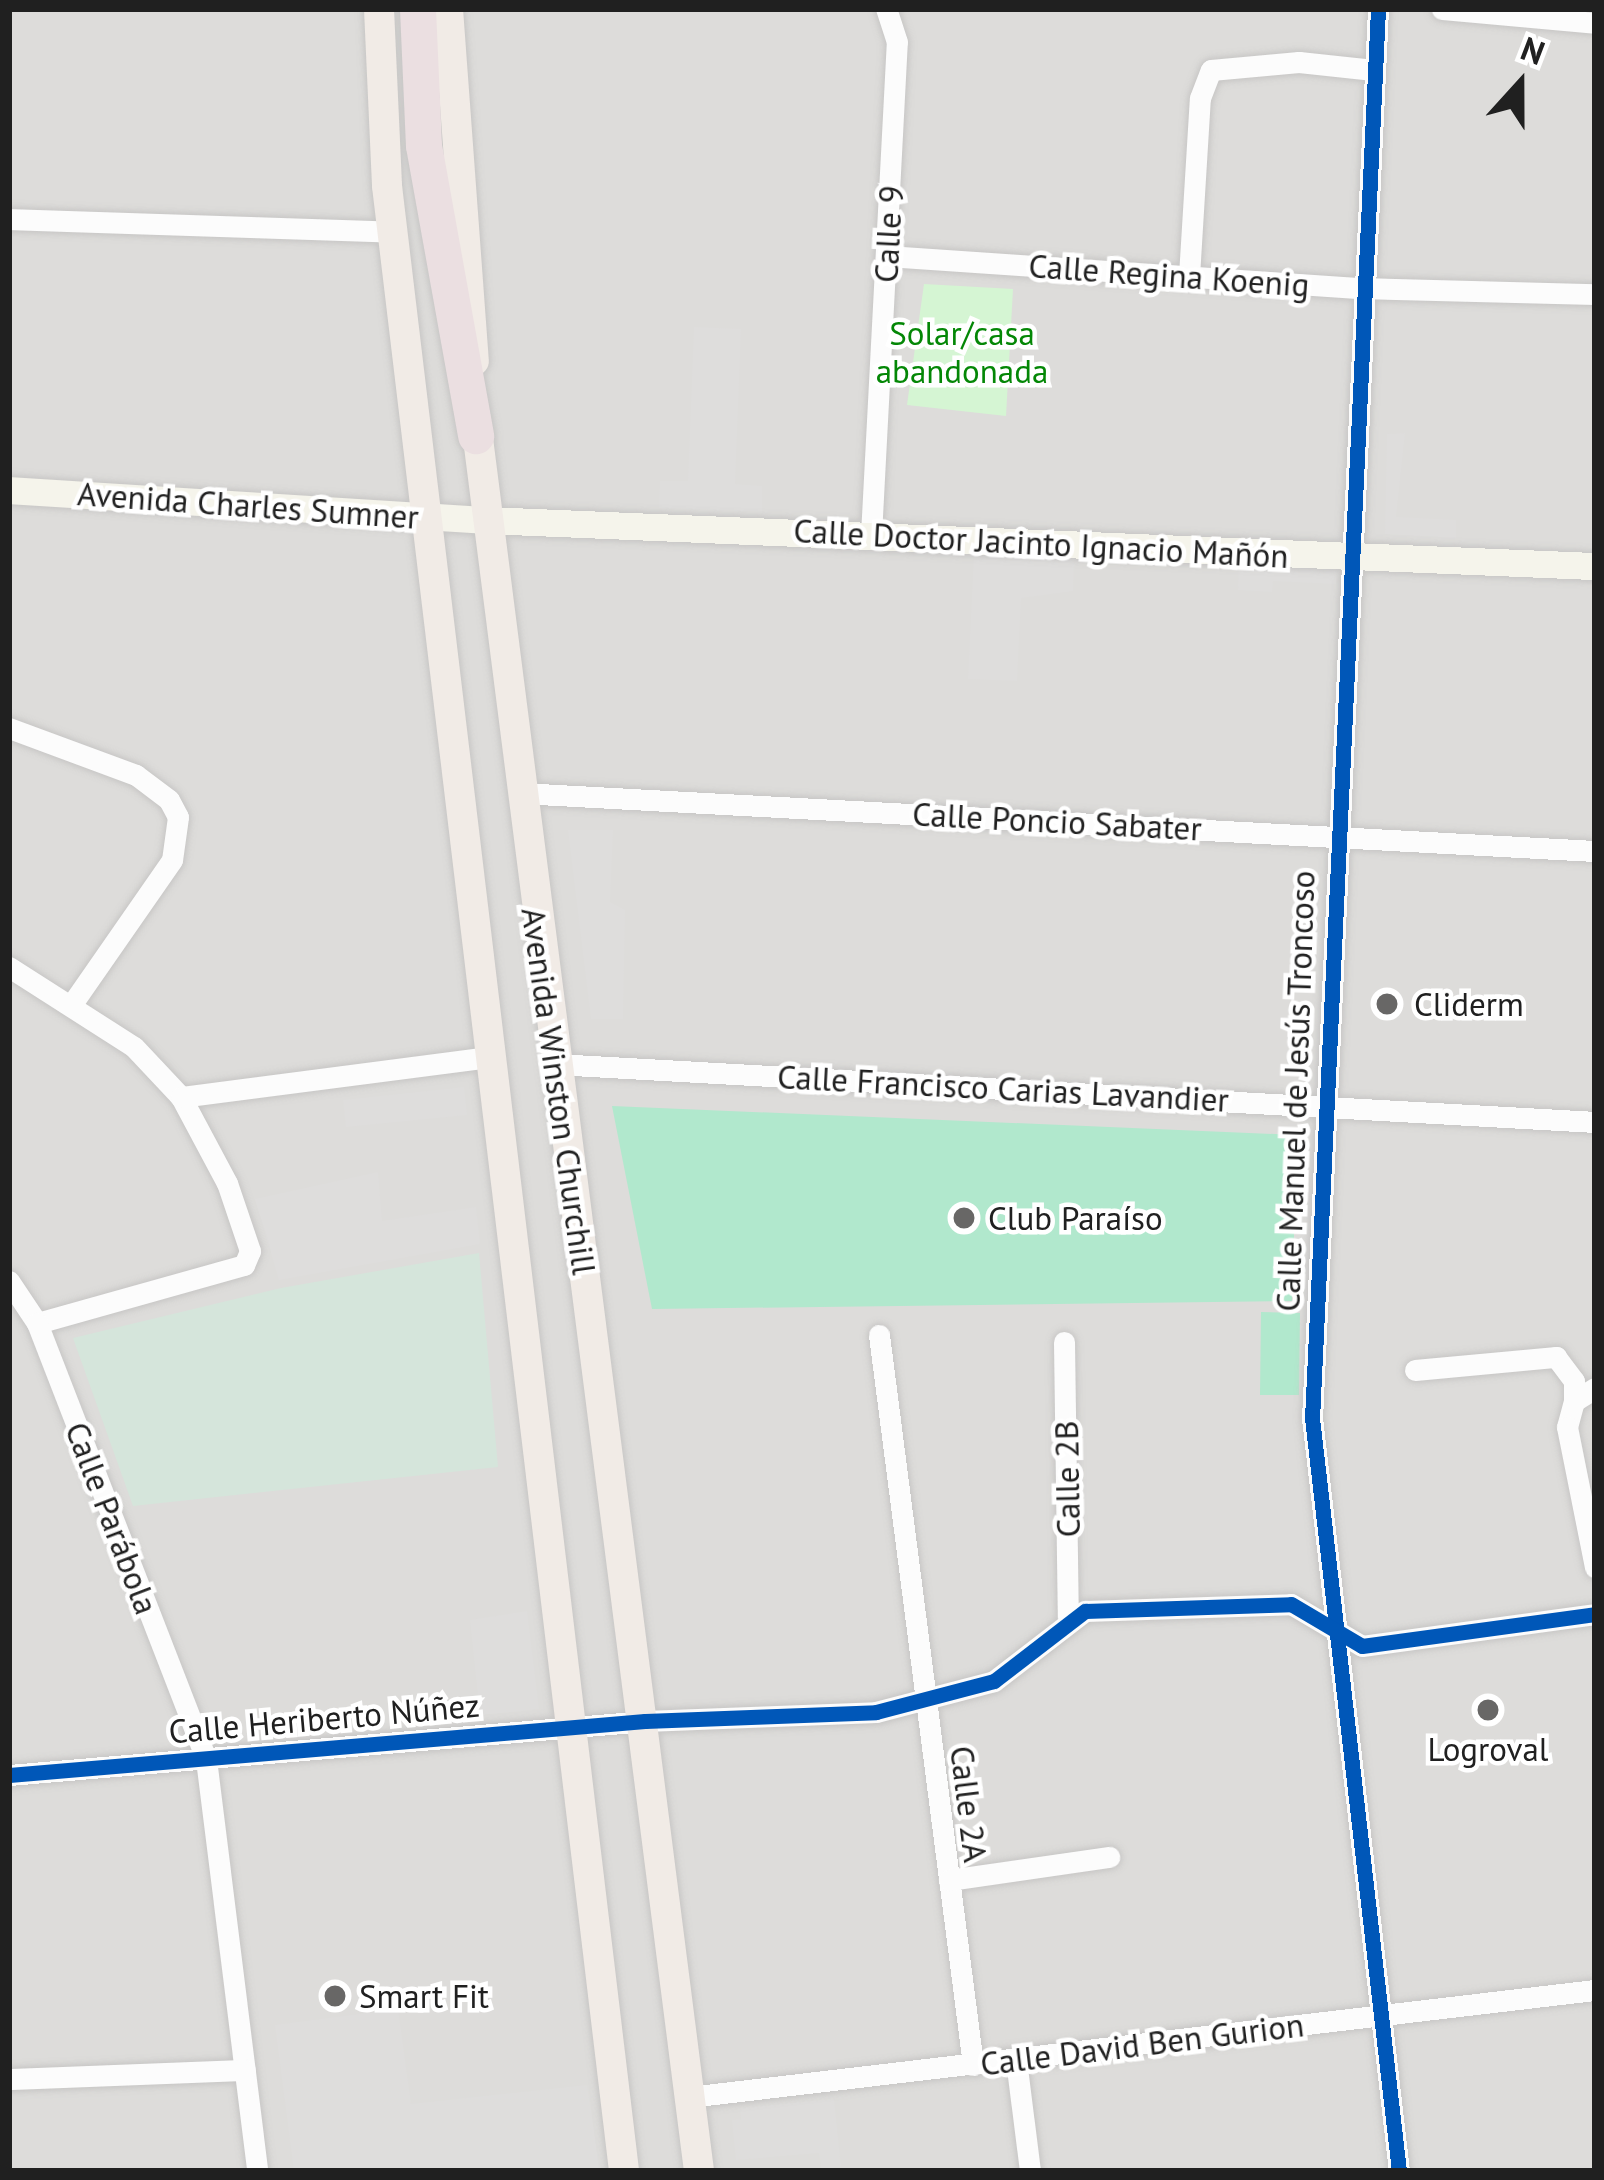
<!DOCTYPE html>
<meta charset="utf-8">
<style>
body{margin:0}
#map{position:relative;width:1604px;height:2180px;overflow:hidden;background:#eeece9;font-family:"PT Sans",sans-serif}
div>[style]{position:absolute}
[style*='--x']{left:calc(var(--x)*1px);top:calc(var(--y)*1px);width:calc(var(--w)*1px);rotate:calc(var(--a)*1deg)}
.residential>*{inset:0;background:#dddcda}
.wetland>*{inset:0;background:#d5e5db}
.park>*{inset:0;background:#d5f5d3}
.pitch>*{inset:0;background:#b1e8cd}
.parking>*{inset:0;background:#dedddc}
.roads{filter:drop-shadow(0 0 3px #c7c6c5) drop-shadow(0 0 3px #c7c6c5)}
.street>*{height:21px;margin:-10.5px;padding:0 10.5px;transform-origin:10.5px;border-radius:10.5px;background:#fcfcfc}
.secondary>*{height:27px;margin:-13.5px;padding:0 13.5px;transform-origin:13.5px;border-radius:13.5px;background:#f5f4eb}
.primary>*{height:30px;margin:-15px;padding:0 15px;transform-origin:15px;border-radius:15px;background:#f1ebe6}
.highway>*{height:36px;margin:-18px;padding:0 18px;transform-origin:18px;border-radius:18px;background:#ebdfe1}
.cycleway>*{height:15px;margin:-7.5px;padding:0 7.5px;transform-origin:7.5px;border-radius:7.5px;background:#0057b8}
.dots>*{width:33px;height:33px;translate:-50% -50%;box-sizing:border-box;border:6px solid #fff;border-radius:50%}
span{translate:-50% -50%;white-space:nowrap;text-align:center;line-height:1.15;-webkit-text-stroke:9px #fff;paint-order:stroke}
.street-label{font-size:33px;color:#202020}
.park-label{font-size:33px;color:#048706}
.poi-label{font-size:33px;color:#202020}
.left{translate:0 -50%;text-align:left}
.frame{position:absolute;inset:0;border:12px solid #202020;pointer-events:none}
.north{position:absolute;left:1460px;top:24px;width:120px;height:120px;-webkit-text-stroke:9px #fff;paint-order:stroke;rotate:21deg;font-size:33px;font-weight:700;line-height:48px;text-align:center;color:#202020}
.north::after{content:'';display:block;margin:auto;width:42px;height:54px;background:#202020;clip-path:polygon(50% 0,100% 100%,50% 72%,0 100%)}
</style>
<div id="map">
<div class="residential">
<div style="clip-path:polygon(9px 9px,1595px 9px,1595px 2171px,9px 2171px)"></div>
</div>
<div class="wetland">
<div style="clip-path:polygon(479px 1253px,498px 1467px,133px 1506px,73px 1338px,281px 1288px)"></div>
</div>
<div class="park">
<div style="clip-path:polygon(924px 284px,1013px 289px,1006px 416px,907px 405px)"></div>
</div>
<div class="pitch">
<div style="clip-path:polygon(612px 1106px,1297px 1135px,1292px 1301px,652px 1309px)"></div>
<div style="clip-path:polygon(1261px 1312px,1300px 1313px,1299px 1395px,1260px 1395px)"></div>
</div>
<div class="parking">
<div style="clip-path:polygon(694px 327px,741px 329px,735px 484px,762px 486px,762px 512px,659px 508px,660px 481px,688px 481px)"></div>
<div style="clip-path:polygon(1405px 433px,1396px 517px,1456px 520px,1456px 538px,1385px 534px,1387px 434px)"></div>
<div style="clip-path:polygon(974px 553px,1074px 558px,1073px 591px,1021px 598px,1017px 681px,968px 679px)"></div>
<div style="clip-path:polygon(1239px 559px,1337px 563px,1336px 584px,1273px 581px,1272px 592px,1238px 590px)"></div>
<div style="clip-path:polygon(568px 830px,613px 830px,610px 902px,625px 910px,623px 1019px,591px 1019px)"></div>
<div style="clip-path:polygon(464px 1087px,467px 1115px,346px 1127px,343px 1100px)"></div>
<div style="clip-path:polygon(378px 1172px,382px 1221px,476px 1207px,480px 1244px,279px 1280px,255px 1199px)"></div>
<div style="clip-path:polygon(527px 1611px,539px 1709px,480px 1715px,470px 1620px)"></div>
<div style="clip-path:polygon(398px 2009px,411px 2104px,587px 2085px,600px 2171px,294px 2171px,275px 2025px)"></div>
<div style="clip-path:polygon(834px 2099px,841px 2167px,821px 2169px,819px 2153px,736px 2160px,732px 2120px,741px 2119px,740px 2108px)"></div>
</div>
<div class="roads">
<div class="street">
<div style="--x:1378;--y:9;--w:1411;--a:92.68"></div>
<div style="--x:1312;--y:1418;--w:758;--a:83.41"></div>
<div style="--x:1442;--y:9;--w:154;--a:5.2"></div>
<div style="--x:9;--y:219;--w:383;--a:1.9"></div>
<div style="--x:887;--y:256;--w:475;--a:3.9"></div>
<div style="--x:1361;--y:288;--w:234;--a:1.5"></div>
<div style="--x:1189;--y:276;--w:178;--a:-86.5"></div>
<div style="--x:1200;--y:98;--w:30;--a:-69"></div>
<div style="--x:1211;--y:70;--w:88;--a:-5.2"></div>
<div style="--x:1299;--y:62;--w:75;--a:6.1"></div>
<div style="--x:871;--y:535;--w:494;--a:-87"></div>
<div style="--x:897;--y:42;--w:35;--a:-108"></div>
<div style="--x:9;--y:728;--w:135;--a:20.3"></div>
<div style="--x:136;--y:775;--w:41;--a:37.1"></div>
<div style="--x:169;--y:800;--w:19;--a:62"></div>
<div style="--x:178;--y:817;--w:43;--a:97.9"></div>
<div style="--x:172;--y:860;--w:175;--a:124.8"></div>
<div style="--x:520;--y:793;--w:1077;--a:3.09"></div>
<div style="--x:9;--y:967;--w:148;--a:32.6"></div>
<div style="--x:134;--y:1047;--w:69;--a:46.8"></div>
<div style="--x:181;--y:1097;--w:98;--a:61.9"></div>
<div style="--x:227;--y:1183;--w:72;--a:71.3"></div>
<div style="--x:250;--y:1251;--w:15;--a:113"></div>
<div style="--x:244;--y:1265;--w:215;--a:164.3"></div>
<div style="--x:555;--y:1064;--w:1042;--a:3.19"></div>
<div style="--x:181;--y:1097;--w:312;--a:-7.4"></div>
<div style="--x:9;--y:1281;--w:50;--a:56.3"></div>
<div style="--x:37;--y:1323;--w:468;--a:68.8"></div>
<div style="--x:206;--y:1759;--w:415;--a:82.9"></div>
<div style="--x:879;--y:1335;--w:736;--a:82.66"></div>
<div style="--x:1064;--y:1342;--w:275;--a:89.2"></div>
<div style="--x:1415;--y:1370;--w:142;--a:-5.3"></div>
<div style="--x:1556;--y:1357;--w:30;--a:53"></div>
<div style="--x:1574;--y:1381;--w:20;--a:90"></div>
<div style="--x:1595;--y:1388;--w:25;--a:148"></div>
<div style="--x:1574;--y:1401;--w:27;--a:105"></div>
<div style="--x:1567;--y:1427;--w:143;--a:78.7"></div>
<div style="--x:9;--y:1775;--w:638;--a:-4.85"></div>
<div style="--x:645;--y:1721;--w:231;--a:-2.2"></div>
<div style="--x:876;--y:1712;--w:122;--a:-14.7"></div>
<div style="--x:994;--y:1681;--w:115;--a:-37.6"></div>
<div style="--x:1085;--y:1611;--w:206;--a:-1.9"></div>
<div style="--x:1291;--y:1604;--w:82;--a:30.6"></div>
<div style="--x:1362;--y:1646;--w:235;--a:-7.8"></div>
<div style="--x:949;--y:1880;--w:162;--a:-8.2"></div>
<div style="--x:1016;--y:2060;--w:112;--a:82.8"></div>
<div style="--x:9;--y:2079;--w:236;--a:-2.2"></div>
<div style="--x:689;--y:2097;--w:912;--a:-6.74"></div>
</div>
<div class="secondary">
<div style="--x:9;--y:490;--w:478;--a:3.6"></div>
<div style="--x:486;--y:520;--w:1110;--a:2.38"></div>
</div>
<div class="primary">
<div style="--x:379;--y:9;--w:177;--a:87.4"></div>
<div style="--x:387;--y:186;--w:1999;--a:83.19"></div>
<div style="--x:448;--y:9;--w:353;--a:85.8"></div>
<div style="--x:475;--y:415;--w:1770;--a:82.73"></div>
</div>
<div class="highway">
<div style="--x:418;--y:9;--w:137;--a:87.5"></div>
<div style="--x:424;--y:146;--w:295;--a:79.8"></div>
</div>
</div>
<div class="cycleway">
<div style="--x:1378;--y:9;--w:1411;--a:92.68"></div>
<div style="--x:1312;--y:1418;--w:758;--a:83.41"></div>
<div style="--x:9;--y:1775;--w:638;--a:-4.85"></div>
<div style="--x:645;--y:1721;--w:231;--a:-2.2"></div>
<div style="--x:876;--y:1712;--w:122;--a:-14.7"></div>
<div style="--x:994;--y:1681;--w:115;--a:-37.6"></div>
<div style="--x:1085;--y:1611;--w:206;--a:-1.9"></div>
<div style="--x:1291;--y:1604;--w:82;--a:30.6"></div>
<div style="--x:1362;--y:1646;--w:235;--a:-7.8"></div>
</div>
<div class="dots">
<div style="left:1387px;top:1004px;background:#686766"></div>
<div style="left:964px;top:1218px;background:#686766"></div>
<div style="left:1488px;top:1710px;background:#686766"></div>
<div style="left:335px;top:1996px;background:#686766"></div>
</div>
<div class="street-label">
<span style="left:888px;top:234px;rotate:-87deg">Calle 9</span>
<span style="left:1169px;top:275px;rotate:4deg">Calle Regina Koenig</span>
<span style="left:248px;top:505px;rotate:4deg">Avenida Charles Sumner</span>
<span style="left:1041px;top:543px;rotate:3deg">Calle Doctor Jacinto Ignacio Mañón</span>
<span style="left:1057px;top:821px;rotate:3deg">Calle Poncio Sabater</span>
<span style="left:1003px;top:1088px;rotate:3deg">Calle Francisco Carias Lavandier</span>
<span style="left:559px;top:1091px;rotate:82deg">Avenida Winston Churchill</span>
<span style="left:1295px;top:1091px;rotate:-88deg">Calle Manuel de Jesús Troncoso</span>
<span style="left:1067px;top:1479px;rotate:-91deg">Calle 2B</span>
<span style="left:112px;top:1518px;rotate:69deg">Calle Parábola</span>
<span style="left:324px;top:1718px;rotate:-5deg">Calle Heriberto Núñez</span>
<span style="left:969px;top:1804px;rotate:83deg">Calle 2A</span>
<span style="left:1142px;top:2044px;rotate:-7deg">Calle David Ben Gurion</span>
</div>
<div class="park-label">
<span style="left:962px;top:352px">Solar/casa<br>abandonada</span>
</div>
<div class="poi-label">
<span class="left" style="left:1414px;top:1004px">Cliderm</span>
<span class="left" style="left:988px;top:1218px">Club Paraíso</span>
<span style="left:1488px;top:1749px">Logroval</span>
<span class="left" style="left:359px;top:1996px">Smart Fit</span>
</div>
<div class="frame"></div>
<div class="north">N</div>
</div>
